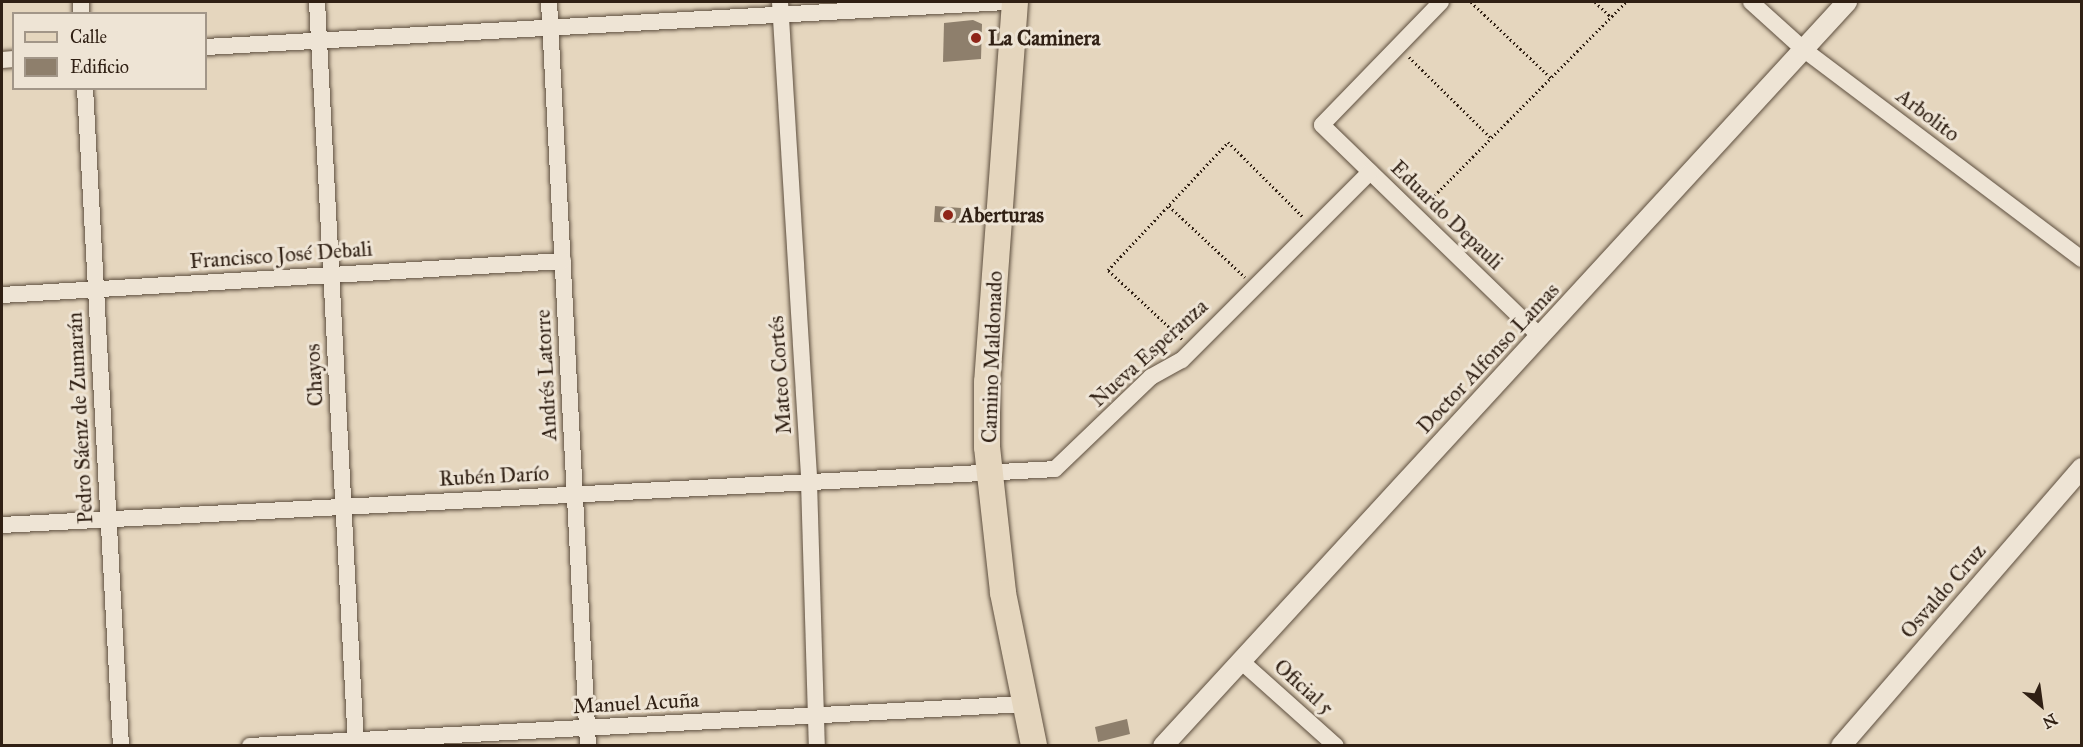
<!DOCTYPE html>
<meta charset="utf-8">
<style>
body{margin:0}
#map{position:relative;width:2083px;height:747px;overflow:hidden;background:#e5d6be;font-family:"IM FELL Great Primer",serif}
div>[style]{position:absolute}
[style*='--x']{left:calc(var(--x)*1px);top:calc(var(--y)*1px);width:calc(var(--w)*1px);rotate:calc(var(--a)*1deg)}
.building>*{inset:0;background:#8e7f6c}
.path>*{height:3px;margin-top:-1.5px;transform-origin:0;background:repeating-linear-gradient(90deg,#302014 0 1.5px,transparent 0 4.5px)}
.roads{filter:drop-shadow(0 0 2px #5d4e3e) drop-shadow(0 0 2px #5d4e3e)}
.minor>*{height:16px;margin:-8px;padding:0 8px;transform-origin:8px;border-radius:8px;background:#eee4d5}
.tertiary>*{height:20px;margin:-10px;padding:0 10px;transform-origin:10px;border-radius:10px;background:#eee4d5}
.primary>*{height:26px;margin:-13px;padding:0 13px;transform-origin:13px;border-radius:13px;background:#e5d6be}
.dots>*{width:16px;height:16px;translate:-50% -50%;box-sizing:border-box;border:3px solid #eee4d5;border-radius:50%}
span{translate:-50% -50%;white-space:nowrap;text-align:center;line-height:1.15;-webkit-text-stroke:6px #eee4d5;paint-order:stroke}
.poi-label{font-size:21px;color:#302014;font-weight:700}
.left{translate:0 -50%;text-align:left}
.street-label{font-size:21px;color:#302014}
.frame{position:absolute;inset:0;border:3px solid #302014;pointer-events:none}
.legend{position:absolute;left:12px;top:12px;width:195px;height:78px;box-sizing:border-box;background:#eee4d5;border:2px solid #a29688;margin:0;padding:8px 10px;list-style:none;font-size:18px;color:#302014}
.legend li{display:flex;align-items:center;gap:12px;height:30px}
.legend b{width:30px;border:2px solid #a29688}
.north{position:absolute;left:2011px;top:675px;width:60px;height:60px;-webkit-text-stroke:4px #eee4d5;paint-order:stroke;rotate:151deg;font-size:16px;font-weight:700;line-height:24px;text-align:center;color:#302014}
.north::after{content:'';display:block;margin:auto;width:21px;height:27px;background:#302014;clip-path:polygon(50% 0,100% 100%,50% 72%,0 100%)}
</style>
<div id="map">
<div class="building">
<div style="clip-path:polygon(973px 20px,982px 24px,981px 59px,943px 62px,944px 23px)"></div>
<div style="clip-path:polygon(935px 206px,961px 208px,960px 223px,934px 222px)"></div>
<div style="clip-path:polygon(1127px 719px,1130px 734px,1098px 742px,1095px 727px)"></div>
</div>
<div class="path">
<div style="--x:1471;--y:2;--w:110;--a:43.5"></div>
<div style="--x:1595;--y:2;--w:22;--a:43"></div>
<div style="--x:1409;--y:57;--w:115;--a:44.6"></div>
<div style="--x:1425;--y:205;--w:286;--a:-45.3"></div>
<div style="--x:1169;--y:206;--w:104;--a:43.1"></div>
<div style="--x:1182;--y:339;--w:101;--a:-137"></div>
<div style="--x:1108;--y:270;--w:175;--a:-46.8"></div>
<div style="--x:1228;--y:142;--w:107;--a:45"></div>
</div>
<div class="roads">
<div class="minor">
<div style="--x:81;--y:2;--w:12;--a:90"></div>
<div style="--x:317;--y:2;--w:745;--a:87"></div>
<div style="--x:549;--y:2;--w:745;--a:87"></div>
<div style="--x:780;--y:2;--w:481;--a:86.5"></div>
<div style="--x:809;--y:482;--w:264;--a:88.3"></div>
<div style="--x:1441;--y:2;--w:171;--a:134.1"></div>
<div style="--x:1322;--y:125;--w:305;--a:44.1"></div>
<div style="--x:1751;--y:2;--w:70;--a:42.1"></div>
<div style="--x:1803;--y:49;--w:349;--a:37"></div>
<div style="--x:206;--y:47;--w:802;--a:-3.22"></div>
<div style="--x:2;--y:60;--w:12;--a:-5"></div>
<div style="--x:85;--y:88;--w:659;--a:86.87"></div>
<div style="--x:2;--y:295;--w:562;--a:-3.47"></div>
<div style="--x:2;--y:525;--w:1054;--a:-3.04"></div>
<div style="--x:1055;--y:469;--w:133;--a:-43.8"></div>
<div style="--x:1151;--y:377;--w:35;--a:-29"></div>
<div style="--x:1182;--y:360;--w:266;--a:-45"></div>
<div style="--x:1242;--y:662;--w:126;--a:41.8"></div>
<div style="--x:250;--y:746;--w:776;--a:-3.1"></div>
</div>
<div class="tertiary">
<div style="--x:1163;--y:746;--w:1011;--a:-47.41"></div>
<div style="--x:1841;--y:746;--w:368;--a:-49.1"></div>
</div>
<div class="primary">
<div style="--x:1015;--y:2;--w:381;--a:94.2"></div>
<div style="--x:987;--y:382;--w:65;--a:90"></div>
<div style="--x:987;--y:447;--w:147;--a:83.7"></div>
<div style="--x:1003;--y:593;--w:156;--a:78.5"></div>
</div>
</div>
<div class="dots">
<div style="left:976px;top:38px;background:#8f2418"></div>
<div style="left:948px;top:215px;background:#8f2418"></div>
</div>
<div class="poi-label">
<span class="left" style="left:988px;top:38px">La Caminera</span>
<span class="left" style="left:960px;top:215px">Aberturas</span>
</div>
<div class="street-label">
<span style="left:1928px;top:115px;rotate:37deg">Arbolito</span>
<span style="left:1447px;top:215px;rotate:44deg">Eduardo Depauli</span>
<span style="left:281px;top:255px;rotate:-4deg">Francisco José Debali</span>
<span style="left:1149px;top:353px;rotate:-42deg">Nueva Esperanza</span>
<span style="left:992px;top:357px;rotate:-88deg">Camino Maldonado</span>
<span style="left:1488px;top:358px;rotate:-47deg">Doctor Alfonso Lamas</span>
<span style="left:314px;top:375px;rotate:-93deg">Chayos</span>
<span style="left:546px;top:375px;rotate:-93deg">Andrés Latorre</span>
<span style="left:780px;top:375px;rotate:-94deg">Mateo Cortés</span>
<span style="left:80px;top:418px;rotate:-93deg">Pedro Sáenz de Zumarán</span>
<span style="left:494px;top:476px;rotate:-3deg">Rubén Darío</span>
<span style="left:1943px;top:591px;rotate:-49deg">Osvaldo Cruz</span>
<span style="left:1304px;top:687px;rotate:42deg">Oficial 5</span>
<span style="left:636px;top:703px;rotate:-3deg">Manuel Acuña</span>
</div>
<div class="frame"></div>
<ul class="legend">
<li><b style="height:8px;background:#e5d6be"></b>Calle</li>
<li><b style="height:16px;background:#8e7f6c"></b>Edificio</li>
</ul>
<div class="north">N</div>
</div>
